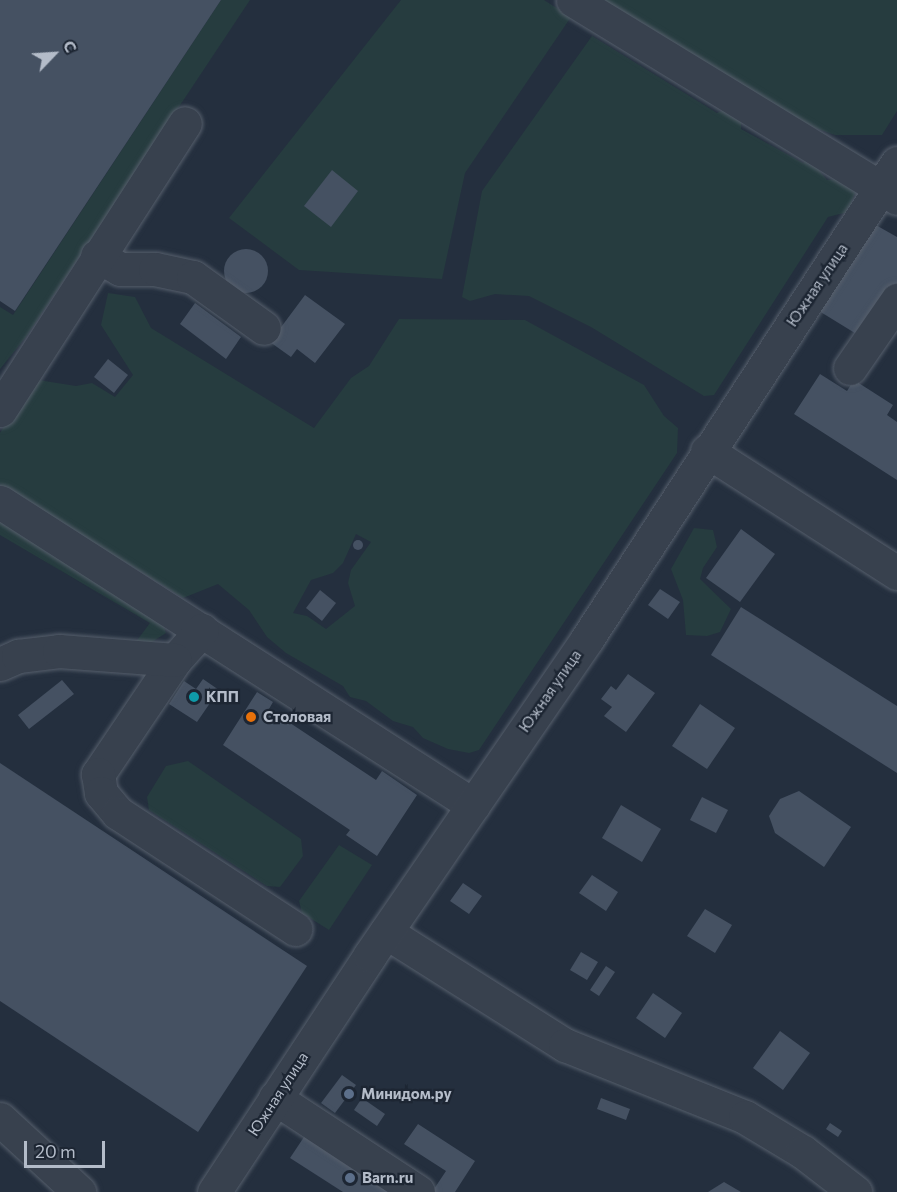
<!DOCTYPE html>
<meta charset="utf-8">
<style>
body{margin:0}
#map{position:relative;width:897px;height:1192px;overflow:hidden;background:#242f3e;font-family:Commissioner,sans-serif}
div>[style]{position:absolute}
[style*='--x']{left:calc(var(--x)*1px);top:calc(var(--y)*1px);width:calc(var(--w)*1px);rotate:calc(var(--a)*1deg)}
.green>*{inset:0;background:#263c3f}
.building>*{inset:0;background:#455162}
.round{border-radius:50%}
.roads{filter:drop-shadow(0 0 2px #565f6c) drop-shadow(0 0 2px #565f6c)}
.minor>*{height:33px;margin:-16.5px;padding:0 16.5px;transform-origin:16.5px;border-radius:16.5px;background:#38414e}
.dots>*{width:16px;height:16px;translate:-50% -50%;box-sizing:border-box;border:3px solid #1d2633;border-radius:50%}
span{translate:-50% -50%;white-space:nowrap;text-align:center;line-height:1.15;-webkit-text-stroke:4.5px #1d2633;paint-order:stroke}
.street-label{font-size:15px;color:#b4bcc9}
.poi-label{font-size:15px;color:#b4bcc9;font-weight:700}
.left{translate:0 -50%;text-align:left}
.north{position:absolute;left:24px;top:24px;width:60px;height:60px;-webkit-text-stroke:4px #1d2633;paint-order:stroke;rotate:65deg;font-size:16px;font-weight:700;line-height:24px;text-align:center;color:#b4bcc9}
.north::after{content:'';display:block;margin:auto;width:21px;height:27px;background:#b4bcc9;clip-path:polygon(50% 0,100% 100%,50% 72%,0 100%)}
.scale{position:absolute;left:24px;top:1141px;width:81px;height:27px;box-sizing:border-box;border:3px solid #b4bcc9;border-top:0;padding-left:8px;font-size:18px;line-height:21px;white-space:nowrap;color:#b4bcc9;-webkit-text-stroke:4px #1d2633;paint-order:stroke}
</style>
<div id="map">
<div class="green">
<div style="clip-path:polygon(221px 0,250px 0,26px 337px,0 369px,0 307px,13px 315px)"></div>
<div style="clip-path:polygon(401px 0,544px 0,571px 17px,465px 173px,442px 279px,299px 270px,229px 218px)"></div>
<div style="clip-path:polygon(597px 0,897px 0,897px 111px,882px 135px,835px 135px,795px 121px)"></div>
<div style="clip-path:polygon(592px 36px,717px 113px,728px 108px,741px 116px,741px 129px,803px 163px,809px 158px,827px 180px,845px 179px,856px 190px,848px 212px,828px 217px,714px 395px,704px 396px,591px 327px,529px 296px,495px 294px,470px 301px,462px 297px,482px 191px)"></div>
<div style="clip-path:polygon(evenodd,108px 293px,135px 297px,151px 328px,314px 428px,351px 378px,369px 366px,399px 319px,525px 320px,644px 385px,664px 416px,678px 428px,677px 453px,479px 750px,469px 753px,448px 749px,423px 738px,413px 727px,393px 721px,366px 701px,350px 697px,343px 686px,286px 653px,267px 637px,249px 610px,218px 584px,183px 598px,0 485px,0 433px,32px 379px,76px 386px,92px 383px,115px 397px,133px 375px,101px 325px,108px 293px,356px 534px,371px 542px,351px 570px,348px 583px,355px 606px,326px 629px,307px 616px,293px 613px,311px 580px,333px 573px,343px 563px,356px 534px)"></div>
<div style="clip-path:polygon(0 519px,162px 621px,166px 633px,144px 647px,135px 643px,150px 623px,0 535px)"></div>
<div style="clip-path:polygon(694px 528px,713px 530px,717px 547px,703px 568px,700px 579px,731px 609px,720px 632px,707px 636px,686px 635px,683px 600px,671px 569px)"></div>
<div style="clip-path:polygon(188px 761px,301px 839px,303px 856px,280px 887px,267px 886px,149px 810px,147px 797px,166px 766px)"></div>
<div style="clip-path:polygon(339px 845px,372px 865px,329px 930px,302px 913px,299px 901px)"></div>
</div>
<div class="building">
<div style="clip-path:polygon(0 0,221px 0,15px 311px,0 301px)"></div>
<div style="clip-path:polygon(332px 170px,358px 191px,331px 227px,304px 206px)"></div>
<div style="clip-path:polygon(874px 224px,897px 237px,897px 283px,863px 338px,819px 311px)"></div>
<div class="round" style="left:224px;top:249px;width:44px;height:44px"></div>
<div style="clip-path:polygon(305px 295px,345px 324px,315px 363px,297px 349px,291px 357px,270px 342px)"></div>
<div style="clip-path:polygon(195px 303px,241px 337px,226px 359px,180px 324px)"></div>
<div style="clip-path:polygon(108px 359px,128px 375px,114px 393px,94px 377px)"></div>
<div style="clip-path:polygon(820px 374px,847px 391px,854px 380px,893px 405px,887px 415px,897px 422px,897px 480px,794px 414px)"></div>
<div style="clip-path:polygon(741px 529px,775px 554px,740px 602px,706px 578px)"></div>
<div class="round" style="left:353px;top:540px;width:10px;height:10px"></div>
<div style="clip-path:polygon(660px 589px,680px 602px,668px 619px,648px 605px)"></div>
<div style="clip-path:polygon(320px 590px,336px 603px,322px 621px,306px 608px)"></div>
<div style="clip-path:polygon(741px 607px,897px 706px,897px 773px,711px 655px)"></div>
<div style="clip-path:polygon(628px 674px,655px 693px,626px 732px,604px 716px,612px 707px,601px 699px,611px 686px,616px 690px)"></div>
<div style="clip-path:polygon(203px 679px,219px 690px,197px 722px,169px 704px,184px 681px,196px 689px)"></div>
<div style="clip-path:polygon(62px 680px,74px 694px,29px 729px,18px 715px)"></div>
<div style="clip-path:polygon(257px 692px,273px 702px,269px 709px,376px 780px,382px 771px,417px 795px,377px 856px,346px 835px,350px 830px,223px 745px)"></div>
<div style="clip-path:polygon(700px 704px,735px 728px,707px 769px,672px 746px)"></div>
<div style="clip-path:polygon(0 763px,307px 966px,198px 1132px,0 1001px)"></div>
<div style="clip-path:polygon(799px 791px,851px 827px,824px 867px,775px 833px,769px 816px,780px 799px)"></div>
<div style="clip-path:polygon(702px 797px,728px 810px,716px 833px,690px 820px)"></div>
<div style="clip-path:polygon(621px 805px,661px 829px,642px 862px,602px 838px)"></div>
<div style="clip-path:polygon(592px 875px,618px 892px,606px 911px,579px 893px)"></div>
<div style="clip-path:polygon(463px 883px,482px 896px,469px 914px,450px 901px)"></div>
<div style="clip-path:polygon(705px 909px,732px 925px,715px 953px,687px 936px)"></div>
<div style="clip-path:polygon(581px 952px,598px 962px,587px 980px,570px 970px)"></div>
<div style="clip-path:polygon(606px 966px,615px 972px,599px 996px,590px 990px)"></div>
<div style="clip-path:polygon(653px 993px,682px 1013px,665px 1038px,636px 1018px)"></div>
<div style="clip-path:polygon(780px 1031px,810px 1053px,783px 1090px,753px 1068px)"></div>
<div style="clip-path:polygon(342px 1075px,356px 1085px,335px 1113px,321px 1103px)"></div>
<div style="clip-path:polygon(362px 1098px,385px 1114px,377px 1126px,354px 1110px)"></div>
<div style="clip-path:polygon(601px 1098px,630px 1109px,626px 1120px,597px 1109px)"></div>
<div style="clip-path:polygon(830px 1123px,842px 1131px,838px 1137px,826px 1129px)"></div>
<div style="clip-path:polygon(418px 1124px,475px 1161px,455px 1192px,432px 1192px,446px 1171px,404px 1144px)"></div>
<div style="clip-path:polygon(310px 1128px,406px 1192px,343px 1192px,290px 1158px)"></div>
<div style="clip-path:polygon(724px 1182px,741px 1192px,708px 1192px)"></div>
</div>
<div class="roads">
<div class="minor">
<div style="--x:573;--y:0;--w:380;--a:31.4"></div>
<div style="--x:97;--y:256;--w:26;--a:29"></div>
<div style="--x:120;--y:269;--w:35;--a:0"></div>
<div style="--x:155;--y:269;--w:39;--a:12"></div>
<div style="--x:193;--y:277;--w:87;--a:35.7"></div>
<div style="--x:850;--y:368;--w:83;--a:-55.3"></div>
<div style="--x:0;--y:410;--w:341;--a:-57.2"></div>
<div style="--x:707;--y:451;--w:226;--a:32.7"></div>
<div style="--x:0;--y:502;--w:562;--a:32.64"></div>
<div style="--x:202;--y:630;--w:40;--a:132"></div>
<div style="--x:175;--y:660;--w:138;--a:124"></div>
<div style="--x:98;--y:774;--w:19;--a:81"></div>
<div style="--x:101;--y:793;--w:26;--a:50"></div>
<div style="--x:118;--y:813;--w:212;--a:33.2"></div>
<div style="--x:0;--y:664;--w:20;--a:-24"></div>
<div style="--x:18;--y:656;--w:41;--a:-7"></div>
<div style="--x:59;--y:651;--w:116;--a:4.4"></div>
<div style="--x:386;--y:932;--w:212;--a:32.3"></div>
<div style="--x:565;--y:1045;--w:194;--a:21.8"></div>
<div style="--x:745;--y:1117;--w:68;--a:31.1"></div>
<div style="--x:803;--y:1152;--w:66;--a:37.6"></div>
<div style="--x:275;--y:1098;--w:171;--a:33.3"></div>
<div style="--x:0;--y:1119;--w:108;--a:42.7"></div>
<div style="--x:214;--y:1192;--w:284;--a:-56.6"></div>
<div style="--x:370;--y:955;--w:383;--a:-55.5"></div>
<div style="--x:587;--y:639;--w:568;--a:-56.93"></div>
</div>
</div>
<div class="dots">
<div style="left:194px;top:697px;background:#0f9aa8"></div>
<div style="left:251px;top:717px;background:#e8710a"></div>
<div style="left:349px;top:1094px;background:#5c6f8a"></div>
<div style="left:350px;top:1178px;background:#5c6f8a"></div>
</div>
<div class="street-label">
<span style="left:817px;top:285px;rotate:-56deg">Южная улица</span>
<span style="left:550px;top:691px;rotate:-55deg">Южная улица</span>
<span style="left:278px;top:1094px;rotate:-57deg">Южная улица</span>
</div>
<div class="poi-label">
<span class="left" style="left:206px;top:697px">КПП</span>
<span class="left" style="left:263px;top:717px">Столовая</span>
<span class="left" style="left:361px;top:1094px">Минидом.ру</span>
<span class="left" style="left:362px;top:1178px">Barn.ru</span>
</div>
<div class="north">С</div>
<div class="scale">20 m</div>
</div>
